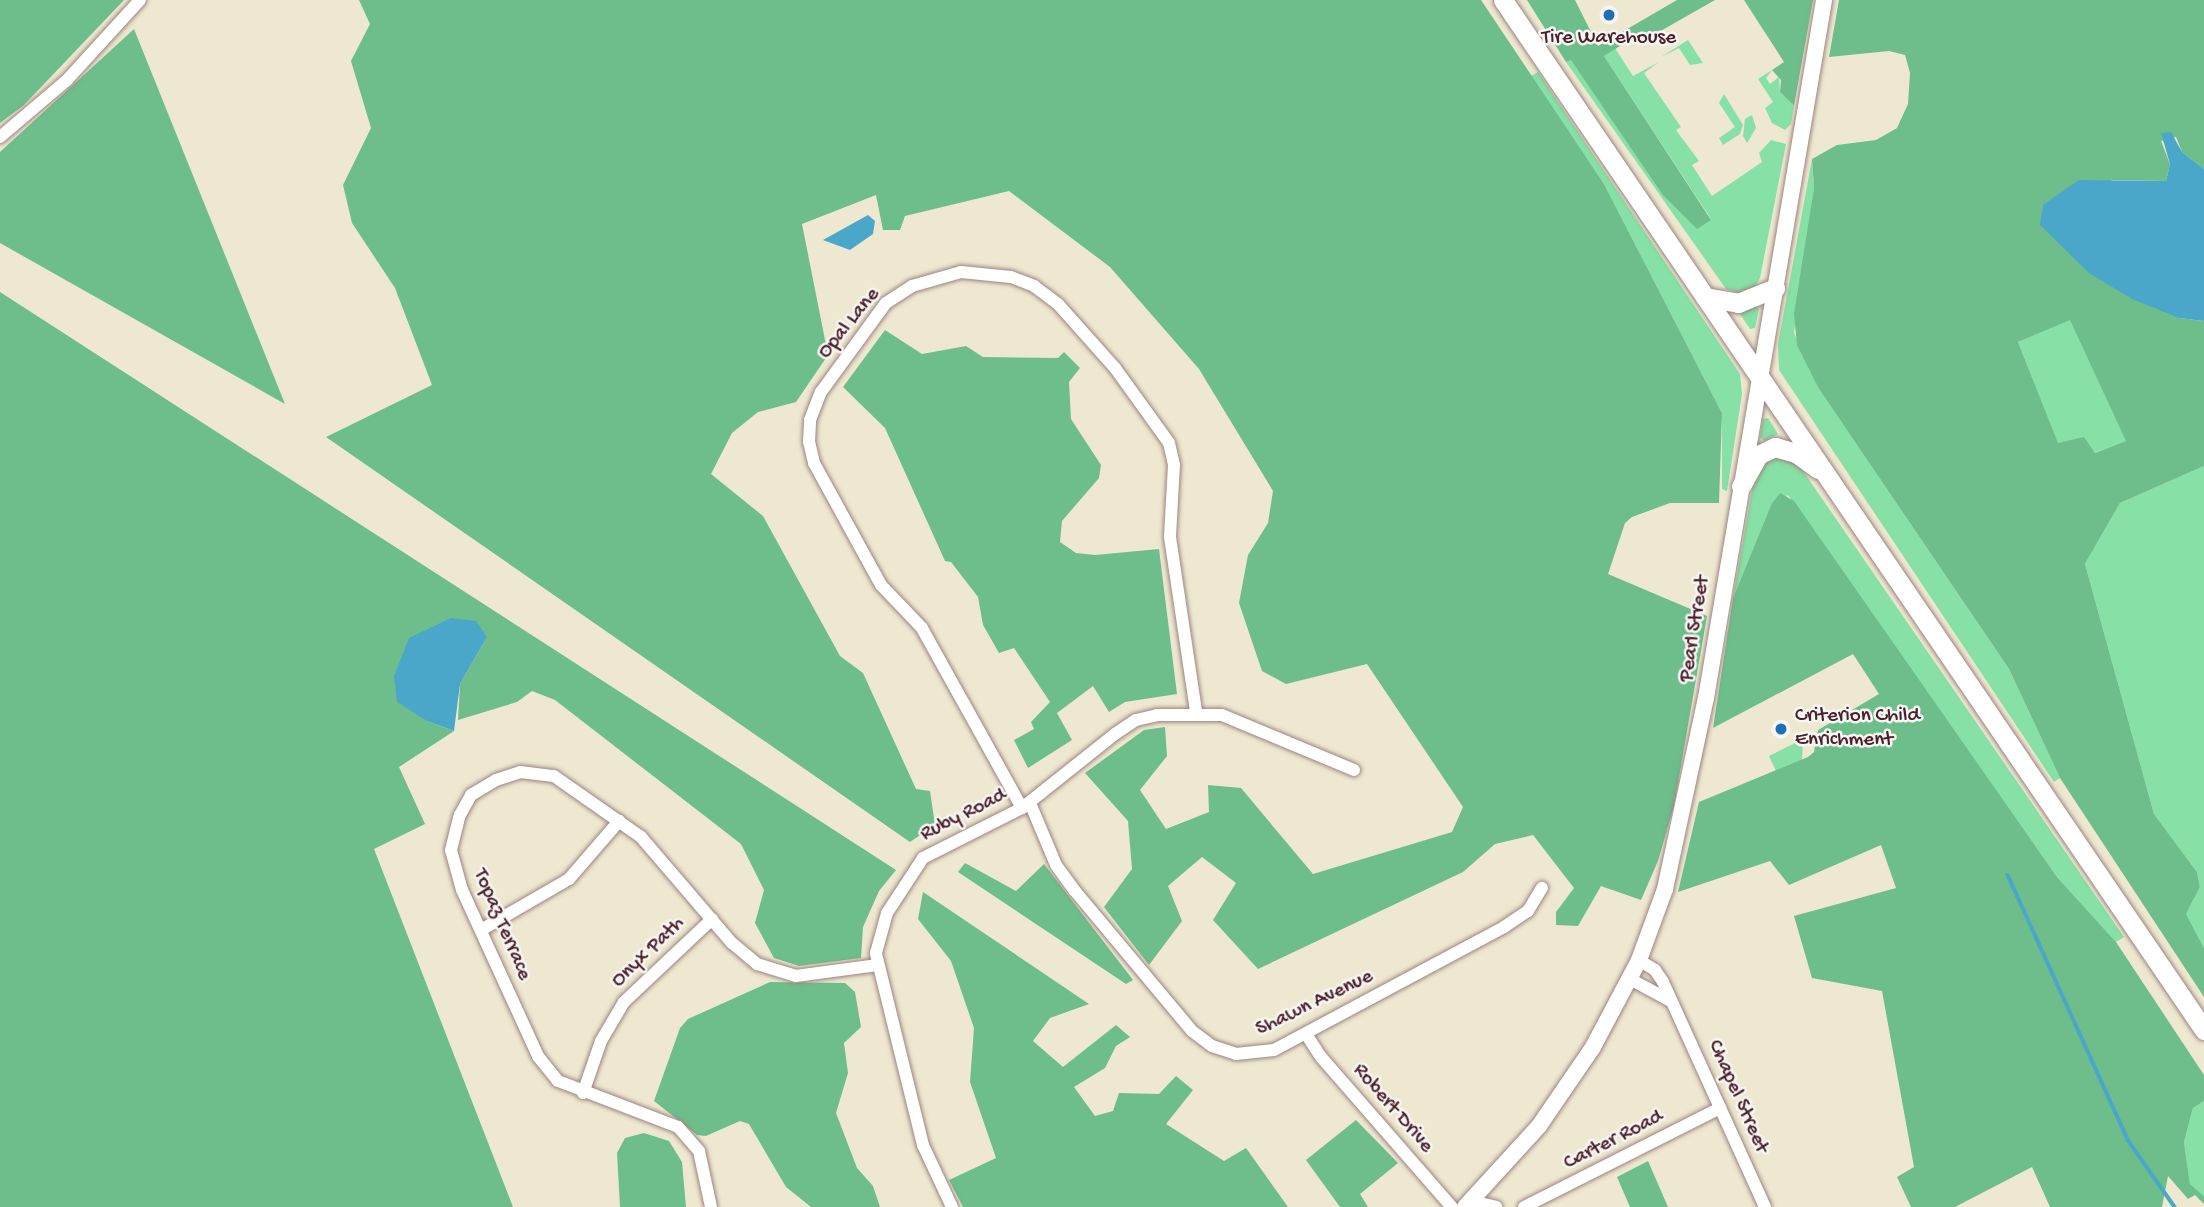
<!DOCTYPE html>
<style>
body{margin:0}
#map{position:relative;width:2204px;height:1207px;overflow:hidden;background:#eee8d1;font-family:"Gochi Hand",sans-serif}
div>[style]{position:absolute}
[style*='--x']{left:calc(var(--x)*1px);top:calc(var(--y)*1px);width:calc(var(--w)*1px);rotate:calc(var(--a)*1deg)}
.green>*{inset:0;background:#87e0a6}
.forest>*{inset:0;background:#6dbe8b}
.water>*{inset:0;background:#4ba7c9}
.stream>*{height:3.5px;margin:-1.75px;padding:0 1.75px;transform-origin:1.75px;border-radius:1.75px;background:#4ba7c9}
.roads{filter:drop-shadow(0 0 2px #9c847e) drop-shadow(0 0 2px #9c847e)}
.minor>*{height:12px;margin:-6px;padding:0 6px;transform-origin:6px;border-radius:6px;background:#fff}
.major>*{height:16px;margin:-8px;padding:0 8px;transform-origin:8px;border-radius:8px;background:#fff}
.highway>*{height:19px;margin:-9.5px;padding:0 9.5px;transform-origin:9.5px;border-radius:9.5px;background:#fff}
.dots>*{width:19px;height:19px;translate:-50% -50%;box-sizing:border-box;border:4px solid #f6f6f2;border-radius:50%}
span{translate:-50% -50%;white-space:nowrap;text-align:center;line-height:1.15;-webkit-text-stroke:5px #f6f6f2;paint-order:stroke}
.poi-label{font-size:21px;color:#4a1f2b}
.left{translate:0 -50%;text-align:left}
.street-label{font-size:21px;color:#4a1f2b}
</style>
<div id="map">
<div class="green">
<div style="clip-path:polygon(1688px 40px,1703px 63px,1690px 65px,1679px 48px,1661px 57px)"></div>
<div style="clip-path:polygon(1615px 48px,1633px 76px,1659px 62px,1644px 73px,1681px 127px,1676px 130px,1699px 161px,1692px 165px,1712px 196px,1762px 162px,1759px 153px,1771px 140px,1786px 144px,1760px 278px,1754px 289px,1743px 294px,1726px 289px,1566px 62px,1571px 59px,1662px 194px,1711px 219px,1604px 56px)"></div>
<div style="clip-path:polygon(1772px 70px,1766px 78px,1770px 84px,1779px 77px,1780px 92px,1794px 106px,1791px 124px,1785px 130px,1772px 123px,1765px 108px,1773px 102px,1758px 79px)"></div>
<div style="clip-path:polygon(1538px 72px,1740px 374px,1742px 394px,1727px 491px,1722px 489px,1722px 413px,1604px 184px,1531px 76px)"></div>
<div style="clip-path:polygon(1724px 94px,1743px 125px,1740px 134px,1723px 145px,1719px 138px,1735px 127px,1719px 103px)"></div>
<div style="clip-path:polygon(1752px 115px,1756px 128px,1747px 143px,1743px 136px,1745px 119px)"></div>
<div style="clip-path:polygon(1812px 159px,1814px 188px,1794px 333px,1819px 389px,2009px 669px,2060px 778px,2054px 782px,1779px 370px,1778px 344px)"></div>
<div style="clip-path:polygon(1754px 305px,1759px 309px,1755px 328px,1750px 329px,1740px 314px,1743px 308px)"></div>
<div style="clip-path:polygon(2070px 319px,2127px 441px,2094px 453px,2058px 444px,2018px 342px)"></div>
<div style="clip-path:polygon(1768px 418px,1778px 434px,1764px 441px,1760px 437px,1763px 419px)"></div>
<div style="clip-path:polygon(1771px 454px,1793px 459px,1803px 471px,2124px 937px,2116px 942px,2057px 877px,1788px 495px,1771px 505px,1733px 598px,1753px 485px)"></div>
<div style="clip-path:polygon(2204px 466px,2204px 948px,2186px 914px,2200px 887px,2197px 872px,2154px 814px,2085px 564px,2120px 503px)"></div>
<div style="clip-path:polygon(1803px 739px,1802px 761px,1776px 771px,1769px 756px)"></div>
<div style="clip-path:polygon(2204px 1101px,2204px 1196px,2190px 1184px,2184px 1142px,2193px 1108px)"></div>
</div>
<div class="forest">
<div style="clip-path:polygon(0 0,124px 0,24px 105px,0 123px)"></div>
<div style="clip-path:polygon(359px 0,1481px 0,1604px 184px,1722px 413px,1719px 503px,1670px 503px,1632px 517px,1625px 523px,1608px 574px,1707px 616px,1674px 806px,1658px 861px,1641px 900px,1601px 886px,1578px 926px,1556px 925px,1556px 912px,1574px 888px,1533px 835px,1495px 844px,1463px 872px,1258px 969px,1213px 920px,1236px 883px,1202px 857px,1168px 886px,1182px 921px,1149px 965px,1104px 907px,1132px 869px,1128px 821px,1085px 773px,1144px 730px,1165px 727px,1167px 756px,1140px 790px,1166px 829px,1209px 812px,1208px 785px,1241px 788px,1313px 874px,1452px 832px,1463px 807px,1367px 664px,1286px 684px,1262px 671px,1239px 603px,1248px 555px,1268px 523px,1273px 491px,1199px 369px,1110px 267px,1009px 191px,905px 216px,900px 230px,883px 230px,876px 195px,802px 224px,828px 355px,796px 402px,758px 412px,732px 433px,711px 474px,763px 516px,840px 656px,863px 673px,916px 789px,930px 791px,935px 825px,910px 842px,326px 437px,432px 385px,395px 288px,352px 223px,343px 185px,371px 128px,351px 61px,370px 24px)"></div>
<div style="clip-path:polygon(1527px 0,1575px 0,1598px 46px,1677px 0,1715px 0,1643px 41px,1639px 34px,1604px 56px,1711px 220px,1697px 229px,1662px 194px,1571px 60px,1566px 62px)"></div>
<div style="clip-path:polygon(1744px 0,1813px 0,1794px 106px,1780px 92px,1781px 80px,1772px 70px,1784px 62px)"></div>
<div style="clip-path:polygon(evenodd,1839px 0,2204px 0,2204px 169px,2182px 152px,2176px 137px,2161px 141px,2170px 164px,2166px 181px,2111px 180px,2179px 318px,2204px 321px,2204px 466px,2120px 503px,2085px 564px,2154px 814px,2197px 872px,2200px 887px,2186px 914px,2204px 948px,2204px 997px,2060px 778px,2009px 669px,1819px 389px,1797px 345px,1794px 314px,1814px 188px,1812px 159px,1837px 145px,1876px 140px,1897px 128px,1908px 104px,1910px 73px,1905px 55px,1889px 51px,1829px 57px,1839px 0,2070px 320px,2126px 441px,2095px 453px,2084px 437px,2058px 443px,2018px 342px,2070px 320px)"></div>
<div style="clip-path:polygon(134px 29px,285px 404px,0 243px,0 152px)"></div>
<div style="clip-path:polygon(0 292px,896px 870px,879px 891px,863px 927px,861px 958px,799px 966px,774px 958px,755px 923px,764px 890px,741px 844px,555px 700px,532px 691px,517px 702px,458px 720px,460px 684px,487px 637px,427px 721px,454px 731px,399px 767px,425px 824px,374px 849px,513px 1207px,0 1207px)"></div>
<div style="clip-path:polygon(885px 330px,922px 354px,966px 346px,983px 357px,1058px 358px,1064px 352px,1080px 368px,1069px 382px,1071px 419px,1101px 465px,1099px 478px,1062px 521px,1060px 542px,1076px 553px,1095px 555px,1159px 549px,1177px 694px,1125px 702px,1109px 712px,1093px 686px,1057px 713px,1072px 740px,1028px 768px,1014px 740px,1034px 729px,1031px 722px,1050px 702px,1014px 648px,999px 653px,983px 625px,978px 597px,951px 562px,945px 561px,885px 428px,843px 387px)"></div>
<div style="clip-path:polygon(1780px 493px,1794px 501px,2057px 877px,2116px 942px,2204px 1075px,2204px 1101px,2193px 1108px,2184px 1142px,2190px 1184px,2204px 1196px,2204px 1204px,2195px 1195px,2188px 1199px,2168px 1176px,2162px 1207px,2050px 1207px,2032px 1167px,1955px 1207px,1911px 1207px,1897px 1177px,1914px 1167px,1882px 991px,1812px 978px,1794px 916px,1896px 888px,1881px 845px,1789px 885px,1770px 861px,1678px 892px,1699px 802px,1808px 757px,1814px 752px,1818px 730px,1879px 694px,1853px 654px,1713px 728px,1733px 598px,1771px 505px)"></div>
<div style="clip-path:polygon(965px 863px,1016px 891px,1044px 864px,1133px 980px,1126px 984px,958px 872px)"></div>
<div style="clip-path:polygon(923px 892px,1089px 1004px,1050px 1018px,1033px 1041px,1063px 1067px,1116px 1025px,1130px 1037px,1116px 1046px,1105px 1068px,1074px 1087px,1095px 1116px,1113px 1111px,1119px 1093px,1159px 1094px,1176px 1076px,1193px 1090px,1166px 1124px,1224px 1161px,1246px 1148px,1288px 1207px,963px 1207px,949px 1180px,996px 1158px,970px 1082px,974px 1028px,951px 961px,918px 919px)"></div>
<div style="clip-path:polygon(770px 982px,845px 983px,855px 992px,861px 1027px,844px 1043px,848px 1073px,836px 1113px,857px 1168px,873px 1186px,880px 1207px,811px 1207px,786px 1187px,749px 1124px,740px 1121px,706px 1136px,697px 1135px,654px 1101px,680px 1028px,688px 1019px)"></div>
<div style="clip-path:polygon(1356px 1120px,1398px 1163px,1360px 1194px,1368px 1207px,1340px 1207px,1306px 1160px)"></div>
<div style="clip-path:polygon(644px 1133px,669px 1141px,682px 1162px,686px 1207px,620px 1207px,617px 1153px,625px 1138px)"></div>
<div style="clip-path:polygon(1648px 1161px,1668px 1207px,1630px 1207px,1617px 1177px)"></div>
</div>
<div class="water">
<div style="clip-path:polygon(2171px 132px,2182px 152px,2204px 169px,2204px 321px,2179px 318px,2132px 299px,2089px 273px,2040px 225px,2043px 205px,2079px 180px,2166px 181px,2170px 164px,2161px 133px)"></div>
<div style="clip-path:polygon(868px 215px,875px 221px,873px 234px,850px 250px,823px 240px)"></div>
<div style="clip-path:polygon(451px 618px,476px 621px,487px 637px,460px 684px,454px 731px,427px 721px,397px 702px,394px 676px,409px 638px)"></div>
</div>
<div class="stream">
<div style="--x:2008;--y:875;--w:291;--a:65.6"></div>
<div style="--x:2128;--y:1140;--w:82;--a:55"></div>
</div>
<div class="roads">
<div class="minor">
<div style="--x:0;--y:137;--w:88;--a:-40.4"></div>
<div style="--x:67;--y:80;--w:108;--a:-47.6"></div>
<div style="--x:1030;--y:803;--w:67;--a:67.2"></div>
<div style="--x:1056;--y:865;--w:32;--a:54"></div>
<div style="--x:1075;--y:891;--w:182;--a:50.1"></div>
<div style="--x:1192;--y:1031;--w:25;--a:37"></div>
<div style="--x:1212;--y:1046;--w:25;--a:18"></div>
<div style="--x:1236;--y:1054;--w:38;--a:-6"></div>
<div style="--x:1274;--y:1050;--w:261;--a:-28.1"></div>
<div style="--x:1504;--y:927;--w:29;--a:-34"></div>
<div style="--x:1528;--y:911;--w:27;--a:-59"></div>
<div style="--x:1022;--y:808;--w:206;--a:-119.1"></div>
<div style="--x:922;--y:628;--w:59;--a:-133.6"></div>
<div style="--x:881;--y:585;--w:139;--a:-118.8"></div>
<div style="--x:814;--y:463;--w:22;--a:-103"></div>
<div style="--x:809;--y:442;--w:22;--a:-87"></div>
<div style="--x:810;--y:420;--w:30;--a:-69"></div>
<div style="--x:821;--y:392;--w:110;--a:-53.9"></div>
<div style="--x:886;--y:303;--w:31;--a:-33"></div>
<div style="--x:912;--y:286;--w:51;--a:-15.9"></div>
<div style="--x:961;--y:272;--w:50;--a:5.7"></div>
<div style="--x:1011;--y:277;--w:25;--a:21"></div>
<div style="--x:1034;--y:286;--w:30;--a:37"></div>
<div style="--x:1058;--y:304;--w:86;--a:48.3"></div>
<div style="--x:1115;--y:368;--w:92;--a:54.2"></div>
<div style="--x:1169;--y:443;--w:23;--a:77"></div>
<div style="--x:1174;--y:465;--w:72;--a:93.2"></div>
<div style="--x:1170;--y:537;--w:177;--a:81.5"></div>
<div style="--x:481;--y:930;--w:102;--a:-30.1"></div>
<div style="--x:569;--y:879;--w:77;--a:-49.2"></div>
<div style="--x:1639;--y:960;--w:19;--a:32"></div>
<div style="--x:1655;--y:970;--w:14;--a:56"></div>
<div style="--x:1663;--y:982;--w:247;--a:65.6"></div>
<div style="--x:1630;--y:979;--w:44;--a:28.3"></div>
<div style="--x:1306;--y:1034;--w:27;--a:57"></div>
<div style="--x:1321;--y:1057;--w:199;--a:48.9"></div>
<div style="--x:583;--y:1093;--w:55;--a:-70.9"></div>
<div style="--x:601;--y:1041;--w:45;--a:-59.5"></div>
<div style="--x:624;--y:1002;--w:121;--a:-43.3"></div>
<div style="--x:1471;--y:1201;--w:26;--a:13"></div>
<div style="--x:711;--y:1207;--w:57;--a:-102.1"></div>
<div style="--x:699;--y:1151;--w:32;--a:-131"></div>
<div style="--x:678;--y:1127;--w:129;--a:-159"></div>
<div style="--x:558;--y:1081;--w:32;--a:-129"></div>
<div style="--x:538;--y:1056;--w:183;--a:-114.6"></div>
<div style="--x:462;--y:890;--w:41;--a:-105.4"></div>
<div style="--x:451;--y:850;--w:36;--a:-76"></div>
<div style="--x:460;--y:815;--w:23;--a:-61"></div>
<div style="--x:471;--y:795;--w:29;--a:-31"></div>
<div style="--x:496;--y:780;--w:25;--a:-18"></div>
<div style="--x:520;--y:772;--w:34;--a:7"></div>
<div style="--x:554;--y:776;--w:106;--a:35"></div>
<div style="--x:641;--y:837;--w:140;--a:49.4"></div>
<div style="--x:732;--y:943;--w:33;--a:40"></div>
<div style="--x:757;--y:964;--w:41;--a:17.1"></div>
<div style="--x:796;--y:976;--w:82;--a:-7.7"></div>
<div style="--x:952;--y:1207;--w:68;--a:-115.1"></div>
<div style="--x:923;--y:1145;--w:198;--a:-103.8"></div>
<div style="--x:876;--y:953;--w:41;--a:-74.6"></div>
<div style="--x:887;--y:913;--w:66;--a:-56.8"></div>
<div style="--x:923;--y:858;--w:111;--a:-26.8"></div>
<div style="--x:1022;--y:808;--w:119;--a:-38.5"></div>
<div style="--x:1115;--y:734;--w:25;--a:-34"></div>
<div style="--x:1136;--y:720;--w:22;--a:-13"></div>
<div style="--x:1157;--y:715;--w:65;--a:0"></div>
<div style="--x:1222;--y:715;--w:143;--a:22.6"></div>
<div style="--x:1524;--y:1207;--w:220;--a:-26.8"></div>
</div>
<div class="major">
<div style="--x:1465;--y:1207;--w:110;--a:-47.6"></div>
<div style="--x:1539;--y:1126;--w:96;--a:-55.6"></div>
<div style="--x:1593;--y:1047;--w:98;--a:-62.1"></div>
<div style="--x:1639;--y:960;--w:76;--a:-69.9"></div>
<div style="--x:1665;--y:889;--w:195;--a:-77.9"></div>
<div style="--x:1706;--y:698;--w:708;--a:-80.4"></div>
</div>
<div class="highway">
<div style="--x:1503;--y:0;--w:1246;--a:55.76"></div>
<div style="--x:1705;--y:297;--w:34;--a:10"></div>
<div style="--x:1738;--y:303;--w:40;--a:-22"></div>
<div style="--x:1741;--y:486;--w:35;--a:-61"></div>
<div style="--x:1758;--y:455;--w:19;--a:-25"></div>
<div style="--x:1775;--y:447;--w:22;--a:16"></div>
<div style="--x:1796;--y:453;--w:27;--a:36"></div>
</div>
</div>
<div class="dots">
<div style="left:1609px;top:15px;background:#1f6fb2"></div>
<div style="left:1781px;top:729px;background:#1f6fb2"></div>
</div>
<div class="poi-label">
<span style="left:1609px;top:39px">Tire Warehouse</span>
<span class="left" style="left:1795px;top:729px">Criterion Child<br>Enrichment</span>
</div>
<div class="street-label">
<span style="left:850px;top:324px;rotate:-51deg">Opal Lane</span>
<span style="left:1696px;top:629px;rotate:-81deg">Pearl Street</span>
<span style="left:964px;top:816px;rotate:-27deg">Ruby Road</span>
<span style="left:501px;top:925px;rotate:67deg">Topaz Terrace</span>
<span style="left:649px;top:953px;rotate:-44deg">Onyx Path</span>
<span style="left:1315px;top:1004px;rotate:-26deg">Shawn Avenue</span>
<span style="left:1737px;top:1097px;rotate:66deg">Chapel Street</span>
<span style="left:1392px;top:1109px;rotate:49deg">Robert Drive</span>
<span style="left:1614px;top:1141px;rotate:-27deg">Carter Road</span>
</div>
</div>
